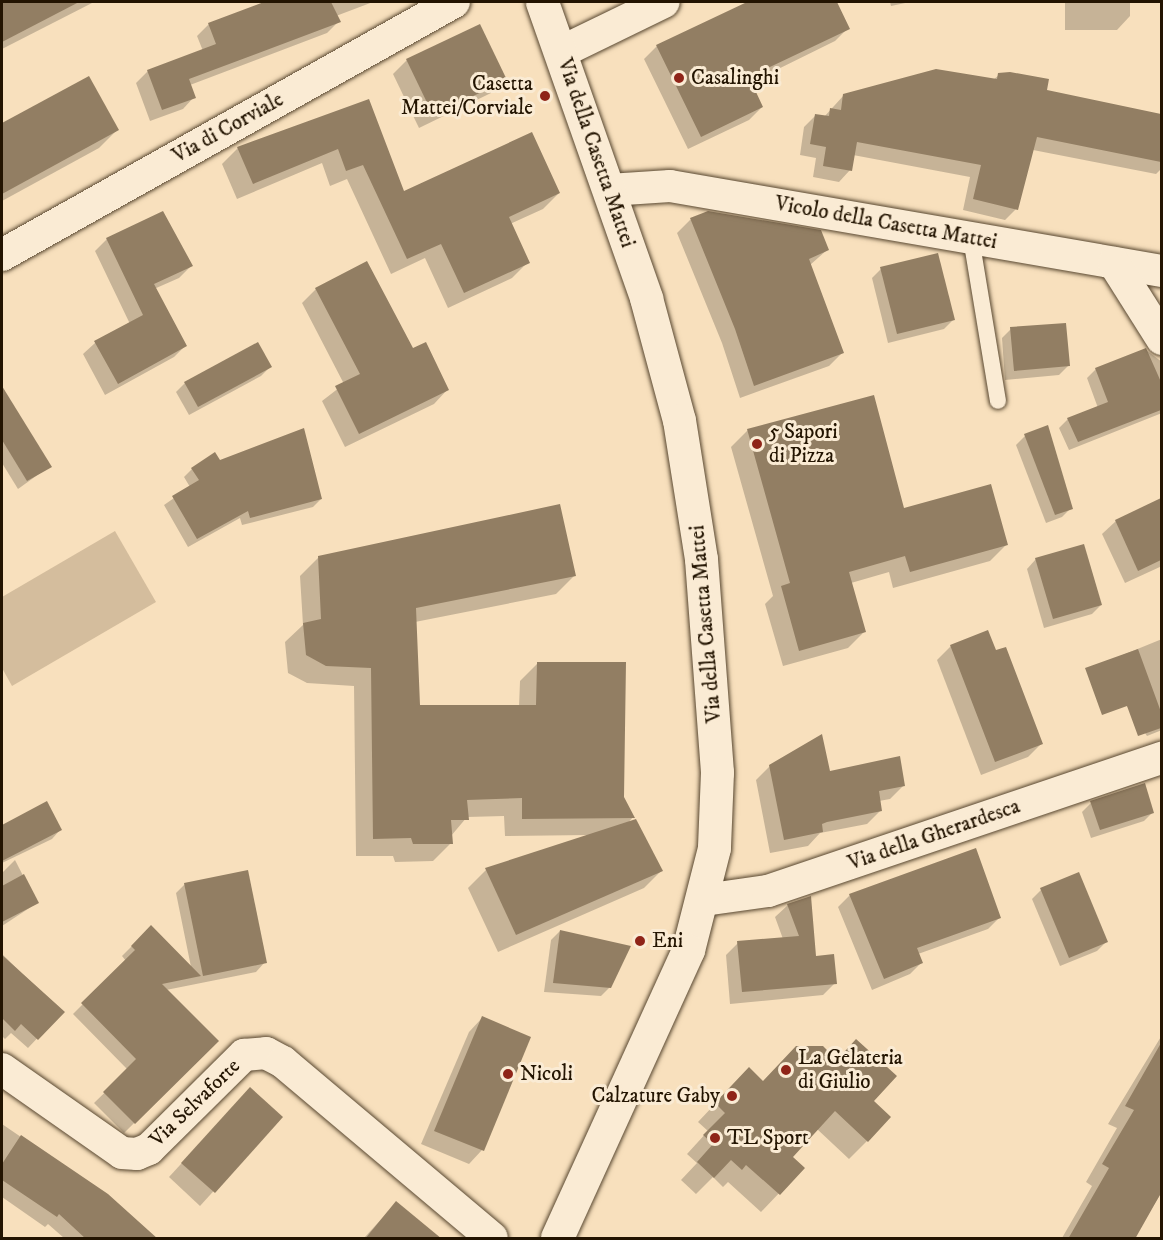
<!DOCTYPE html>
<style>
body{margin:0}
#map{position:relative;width:1163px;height:1240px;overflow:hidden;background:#f8e0bd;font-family:"IM FELL DW Pica",serif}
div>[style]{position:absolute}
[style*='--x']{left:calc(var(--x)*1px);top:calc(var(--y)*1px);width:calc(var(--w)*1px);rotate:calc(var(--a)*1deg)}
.green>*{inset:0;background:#d4bd9d}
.shadow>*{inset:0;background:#0003}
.building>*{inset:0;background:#927e63}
.roads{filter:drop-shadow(0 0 2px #584730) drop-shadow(0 0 2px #584730)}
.service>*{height:16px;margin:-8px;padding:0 8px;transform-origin:8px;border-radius:8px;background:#faebd4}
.minor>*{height:32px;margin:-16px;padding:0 16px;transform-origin:16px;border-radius:16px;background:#faebd4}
.secondary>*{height:33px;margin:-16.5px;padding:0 16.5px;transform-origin:16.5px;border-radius:16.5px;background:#faebd4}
.dots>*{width:16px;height:16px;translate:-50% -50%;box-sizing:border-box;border:3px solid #faebd4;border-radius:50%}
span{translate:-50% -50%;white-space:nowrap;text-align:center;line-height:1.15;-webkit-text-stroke:6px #faebd4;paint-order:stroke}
.poi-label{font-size:21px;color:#231401}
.left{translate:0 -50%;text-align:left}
.right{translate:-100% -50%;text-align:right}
.street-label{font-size:21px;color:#231401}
.frame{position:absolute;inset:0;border:3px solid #231401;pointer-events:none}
</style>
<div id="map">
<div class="green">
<div style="clip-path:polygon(115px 531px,156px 602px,12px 686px,2px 668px,2px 597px)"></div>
</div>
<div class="shadow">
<div style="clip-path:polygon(2px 2px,94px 2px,2px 49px)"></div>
<div style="clip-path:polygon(269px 2px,373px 2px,336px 16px,339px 21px,327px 33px,190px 85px,194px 97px,183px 109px,150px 121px,136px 83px,148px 71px,203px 51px,197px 36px,209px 24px)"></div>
<div style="clip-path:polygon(750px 2px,836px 2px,848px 28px,835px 41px,750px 83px,762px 107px,749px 120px,688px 149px,644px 59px,657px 46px)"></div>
<div style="clip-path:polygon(890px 2px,910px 2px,891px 6px)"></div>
<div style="clip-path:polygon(1065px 2px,1130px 2px,1130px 16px,1117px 30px,1065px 30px)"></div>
<div style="clip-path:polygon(407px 60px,505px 80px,491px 93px,419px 128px,393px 74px)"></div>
<div style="clip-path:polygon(999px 75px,1045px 92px,1162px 115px,1162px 168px,1156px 174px,1033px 150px,1016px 209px,1005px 220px,963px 210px,970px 177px,853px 155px,850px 170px,839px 182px,813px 177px,816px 158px,800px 155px,804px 127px,816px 115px,824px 117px,844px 95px,993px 80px)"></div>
<div style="clip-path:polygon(88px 78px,117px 130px,99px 148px,2px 201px,2px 125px)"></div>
<div style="clip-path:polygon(368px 101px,403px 193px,559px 193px,543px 209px,510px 224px,528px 262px,512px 278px,448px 308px,425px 258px,391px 274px,347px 179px,330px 186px,322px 163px,237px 199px,222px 164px,238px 148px)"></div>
<div style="clip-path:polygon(709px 212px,827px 250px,810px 265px,843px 352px,829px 366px,740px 398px,722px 343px,677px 233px,690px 220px)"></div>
<div style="clip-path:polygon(107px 239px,191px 266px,179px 278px,154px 289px,186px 345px,174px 357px,105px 395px,83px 354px,95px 343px,130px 324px,95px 251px)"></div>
<div style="clip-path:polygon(881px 269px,953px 320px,944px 329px,888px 343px,872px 278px)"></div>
<div style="clip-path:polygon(316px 289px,412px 350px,447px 390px,434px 404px,345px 447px,322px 401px,344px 384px,302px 303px)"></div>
<div style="clip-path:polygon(1011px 329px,1068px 366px,1059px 375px,1005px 380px,1002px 338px)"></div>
<div style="clip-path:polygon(1146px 350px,1162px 362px,1162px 413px,1069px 450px,1059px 428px,1068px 419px,1098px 408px,1087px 378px,1096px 369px)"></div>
<div style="clip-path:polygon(270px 367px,261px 376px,189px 415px,176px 392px,185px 383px)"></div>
<div style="clip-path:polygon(15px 411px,50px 466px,18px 489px,2px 463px,2px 419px)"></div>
<div style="clip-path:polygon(748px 430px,903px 510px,1007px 544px,990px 561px,893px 588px,889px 572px,851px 583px,864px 632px,848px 648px,783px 666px,765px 604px,773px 596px,731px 447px)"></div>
<div style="clip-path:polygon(1025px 436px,1071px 508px,1062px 517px,1046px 523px,1016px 445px)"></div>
<div style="clip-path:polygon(219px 462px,321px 499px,313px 507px,242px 525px,240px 518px,188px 547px,164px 505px,190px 487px,184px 477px,192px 469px)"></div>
<div style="clip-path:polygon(1162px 500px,1162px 566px,1125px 583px,1102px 534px,1116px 521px)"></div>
<div style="clip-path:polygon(318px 558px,574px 576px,556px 594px,415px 622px,418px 706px,519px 707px,520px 681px,538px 663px,623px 797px,633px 817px,627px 824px,661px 871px,644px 888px,498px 952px,468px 888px,486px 870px,589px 835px,505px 836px,504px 816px,467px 817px,451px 836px,451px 843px,433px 861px,395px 862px,393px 856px,356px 856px,354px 686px,307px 683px,288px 673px,285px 642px,303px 625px,300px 576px)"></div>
<div style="clip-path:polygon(1036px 559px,1101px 605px,1092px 614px,1044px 628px,1027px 569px)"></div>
<div style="clip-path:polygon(1162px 639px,1162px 730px,1147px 736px,1103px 670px,1113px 659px)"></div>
<div style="clip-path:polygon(951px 646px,995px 652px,1042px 743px,1028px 757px,981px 775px,937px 660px)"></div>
<div style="clip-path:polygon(770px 766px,828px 773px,904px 785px,890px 799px,879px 801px,881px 810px,867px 824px,820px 833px,808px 846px,770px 853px,756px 780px)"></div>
<div style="clip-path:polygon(47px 803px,60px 830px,52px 839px,2px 863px,2px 826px)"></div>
<div style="clip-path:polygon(1091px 803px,1153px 812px,1144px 821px,1091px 838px,1082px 812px)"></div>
<div style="clip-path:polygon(15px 860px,37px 903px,2px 926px,2px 873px)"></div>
<div style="clip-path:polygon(185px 884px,265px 962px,256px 972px,166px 990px,217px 1041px,124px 1133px,94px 1103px,128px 1070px,73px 1014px,126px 961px,122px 956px,151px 927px,191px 967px,176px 893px)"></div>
<div style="clip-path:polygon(1041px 890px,1106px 942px,1097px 951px,1060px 966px,1032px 899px)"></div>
<div style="clip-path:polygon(850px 895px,1000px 917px,988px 929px,918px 954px,921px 963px,910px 974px,872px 990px,838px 907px)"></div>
<div style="clip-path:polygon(788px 905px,815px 958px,835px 983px,823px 995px,730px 1004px,726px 955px,738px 943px,783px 939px,775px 917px)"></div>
<div style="clip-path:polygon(560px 931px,610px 987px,601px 996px,544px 992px,551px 940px)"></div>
<div style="clip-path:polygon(2px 954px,62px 1012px,28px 1048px,11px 1033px,5px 1039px,2px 1036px)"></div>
<div style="clip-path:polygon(482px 1018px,482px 1150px,469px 1164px,421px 1144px,469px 1032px)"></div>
<div style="clip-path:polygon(1162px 1035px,1162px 1192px,1133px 1238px,1062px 1238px,1092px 1186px,1086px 1182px,1117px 1128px,1108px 1124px)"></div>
<div style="clip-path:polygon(762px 1082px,871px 1102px,867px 1141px,849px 1159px,817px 1129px,791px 1157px,803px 1168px,761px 1212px,728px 1182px,723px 1187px,713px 1177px,696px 1194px,681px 1180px,697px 1163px,687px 1154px,708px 1131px,698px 1122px,731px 1087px)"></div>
<div style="clip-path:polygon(237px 1103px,281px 1117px,200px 1206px,169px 1177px)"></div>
<div style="clip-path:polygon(2px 1124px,107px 1196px,141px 1238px,64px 1238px,48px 1224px,45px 1227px,2px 1197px)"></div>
<div style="clip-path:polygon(396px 1203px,440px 1238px,364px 1238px)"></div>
</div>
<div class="building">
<div style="clip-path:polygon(2px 2px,79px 2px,2px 42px)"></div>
<div style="clip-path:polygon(264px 2px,331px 2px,341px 22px,189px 79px,196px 98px,162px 110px,147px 70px,216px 44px,208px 23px)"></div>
<div style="clip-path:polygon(747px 2px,837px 2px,850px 29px,749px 77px,763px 107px,701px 137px,656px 45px)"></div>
<div style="clip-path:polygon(480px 24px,507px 80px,433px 115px,406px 59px)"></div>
<div style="clip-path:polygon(936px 69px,997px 79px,998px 73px,1010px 72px,1049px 79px,1047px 90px,1161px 114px,1161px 162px,1037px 137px,1018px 210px,973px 199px,981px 165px,857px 142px,852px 171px,823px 166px,826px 147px,810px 144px,815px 114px,829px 116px,830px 108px,841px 110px,843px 94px)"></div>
<div style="clip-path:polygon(89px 76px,119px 130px,2px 194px,2px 123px)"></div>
<div style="clip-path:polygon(369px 99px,404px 191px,532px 132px,560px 193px,509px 217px,530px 263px,464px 293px,441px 244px,407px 259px,363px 165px,346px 171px,338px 149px,253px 184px,237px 147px)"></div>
<div style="clip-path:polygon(163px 211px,193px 266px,154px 284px,187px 346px,118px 384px,94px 341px,143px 315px,106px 238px)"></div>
<div style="clip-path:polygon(708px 211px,821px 230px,829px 250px,809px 259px,844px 353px,754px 386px,735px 329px,690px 218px)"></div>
<div style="clip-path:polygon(938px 253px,955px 320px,897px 334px,880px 267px)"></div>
<div style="clip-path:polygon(367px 261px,413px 348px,426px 342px,449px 390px,359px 434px,335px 386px,360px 374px,315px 288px)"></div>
<div style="clip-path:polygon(1066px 323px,1070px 366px,1014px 371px,1010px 327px)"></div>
<div style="clip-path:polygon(258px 342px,272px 367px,198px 407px,184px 382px)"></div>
<div style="clip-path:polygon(1146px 348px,1161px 382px,1161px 410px,1078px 442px,1067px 418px,1108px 402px,1095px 368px)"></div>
<div style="clip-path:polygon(2px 386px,52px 467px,27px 481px,2px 440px)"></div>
<div style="clip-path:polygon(874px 395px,904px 508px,991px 484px,1008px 545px,910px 572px,905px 556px,849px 572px,866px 632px,799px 651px,781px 586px,790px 583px,747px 429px)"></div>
<div style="clip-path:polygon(1048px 425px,1073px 509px,1055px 515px,1024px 434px)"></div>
<div style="clip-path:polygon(304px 428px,322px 499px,250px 518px,248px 511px,197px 539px,172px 496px,199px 480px,191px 468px,215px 452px,220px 460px)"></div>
<div style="clip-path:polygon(1161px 498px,1161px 560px,1138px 571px,1115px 520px)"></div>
<div style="clip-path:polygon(560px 504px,576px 576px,416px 608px,420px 705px,536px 705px,537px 662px,626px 662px,624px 797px,635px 818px,522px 819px,522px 798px,467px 800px,469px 820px,451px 820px,453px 844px,413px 844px,411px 838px,373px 839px,371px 668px,326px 666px,306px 655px,303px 623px,321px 619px,318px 556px)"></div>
<div style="clip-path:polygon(1084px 544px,1102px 605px,1053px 619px,1035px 558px)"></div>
<div style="clip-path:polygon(988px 630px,996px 650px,1006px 647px,1043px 744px,995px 762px,950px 645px)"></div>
<div style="clip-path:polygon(1138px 649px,1161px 712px,1161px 728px,1138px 736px,1127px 706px,1102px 715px,1085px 668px)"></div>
<div style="clip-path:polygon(822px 734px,830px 771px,900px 756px,905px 786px,879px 791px,882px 811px,827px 822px,822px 824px,823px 832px,784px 840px,769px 765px)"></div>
<div style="clip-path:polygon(1145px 783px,1154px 813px,1100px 830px,1090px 801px)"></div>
<div style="clip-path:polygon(47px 801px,62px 830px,2px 861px,2px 825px)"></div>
<div style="clip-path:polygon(636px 819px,663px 871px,516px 935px,485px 868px)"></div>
<div style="clip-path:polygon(976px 848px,1001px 918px,917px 948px,923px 963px,884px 979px,849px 894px)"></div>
<div style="clip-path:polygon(248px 870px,267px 963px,203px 976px,184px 883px)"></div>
<div style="clip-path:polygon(1079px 872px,1108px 942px,1069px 958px,1040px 888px)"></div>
<div style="clip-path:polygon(24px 874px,39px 903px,2px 922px,2px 886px)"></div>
<div style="clip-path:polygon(811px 896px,816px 956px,834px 954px,837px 984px,742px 992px,737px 941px,799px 936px,787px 904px)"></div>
<div style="clip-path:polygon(151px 925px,201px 976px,162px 984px,219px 1041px,135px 1124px,103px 1092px,136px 1059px,81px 1003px,135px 950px,131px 946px)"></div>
<div style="clip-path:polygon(560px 930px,631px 946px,611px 988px,553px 983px)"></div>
<div style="clip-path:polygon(2px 955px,65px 1012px,38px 1040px,21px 1024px,15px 1031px,2px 1018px)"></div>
<div style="clip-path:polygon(482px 1016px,531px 1037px,484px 1151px,434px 1131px)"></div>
<div style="clip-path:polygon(856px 1039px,897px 1076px,874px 1101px,891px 1117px,868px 1142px,835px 1111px,793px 1157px,805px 1168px,780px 1195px,746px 1165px,742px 1170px,731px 1160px,714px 1178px,697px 1162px,713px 1144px,703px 1135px,725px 1113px,715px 1103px,749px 1067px,763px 1081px,796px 1046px,823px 1046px,837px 1060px)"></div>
<div style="clip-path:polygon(1161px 1043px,1161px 1193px,1135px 1239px,1068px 1239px,1109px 1168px,1102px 1164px,1134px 1110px,1125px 1106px)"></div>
<div style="clip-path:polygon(250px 1087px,283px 1117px,215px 1193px,181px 1163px)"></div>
<div style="clip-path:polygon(21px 1135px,108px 1194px,158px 1239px,86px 1239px,59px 1214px,57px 1217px,2px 1180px,2px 1164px)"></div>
<div style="clip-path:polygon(396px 1201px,442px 1239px,365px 1239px)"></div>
</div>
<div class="roads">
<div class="service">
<div style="--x:971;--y:238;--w:165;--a:80.6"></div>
</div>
<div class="minor">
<div style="--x:561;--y:52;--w:114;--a:-25.9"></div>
<div style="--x:609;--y:190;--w:61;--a:-3.8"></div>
<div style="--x:670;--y:186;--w:499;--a:9.8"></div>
<div style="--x:2;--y:255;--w:518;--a:-29.24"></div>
<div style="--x:1114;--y:263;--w:90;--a:57.7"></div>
<div style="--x:704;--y:900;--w:65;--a:-8"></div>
<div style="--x:768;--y:891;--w:416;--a:-18.7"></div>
<div style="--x:2;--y:1069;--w:146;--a:35"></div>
<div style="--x:122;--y:1153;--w:15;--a:4"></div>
<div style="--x:137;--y:1154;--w:13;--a:-23"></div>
<div style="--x:149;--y:1149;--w:134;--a:-44.7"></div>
<div style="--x:244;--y:1055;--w:22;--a:-5"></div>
<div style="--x:266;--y:1053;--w:19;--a:28"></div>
<div style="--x:283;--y:1062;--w:273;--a:40.1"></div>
</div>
<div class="secondary">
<div style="--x:542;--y:2;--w:314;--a:70.6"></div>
<div style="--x:646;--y:298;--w:126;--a:74.9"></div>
<div style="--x:679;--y:420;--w:141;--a:81"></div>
<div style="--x:701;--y:559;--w:214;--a:85.7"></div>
<div style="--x:717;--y:772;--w:76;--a:92.3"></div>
<div style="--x:714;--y:848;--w:105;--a:104.3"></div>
<div style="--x:688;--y:950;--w:316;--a:114.5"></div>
</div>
</div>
<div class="dots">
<div style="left:679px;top:78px;background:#8f2418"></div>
<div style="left:545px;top:96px;background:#8f2418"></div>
<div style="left:757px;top:444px;background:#8f2418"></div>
<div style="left:640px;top:941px;background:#8f2418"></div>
<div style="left:786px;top:1070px;background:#8f2418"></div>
<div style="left:508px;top:1074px;background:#8f2418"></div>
<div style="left:732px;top:1096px;background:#8f2418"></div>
<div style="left:715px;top:1138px;background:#8f2418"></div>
</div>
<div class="poi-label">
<span class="left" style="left:691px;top:78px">Casalinghi</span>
<span class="right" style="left:533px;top:96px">Casetta<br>Mattei/Corviale</span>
<span class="left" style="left:769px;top:444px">5 Sapori<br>di Pizza</span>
<span class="left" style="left:652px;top:941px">Eni</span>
<span class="left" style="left:798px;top:1070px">La Gelateria<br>di Giulio</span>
<span class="left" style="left:520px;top:1074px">Nicoli</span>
<span class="right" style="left:720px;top:1096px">Calzature Gaby</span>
<span class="left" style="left:727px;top:1138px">TL Sport</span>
</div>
<div class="street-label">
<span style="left:228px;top:128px;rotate:-29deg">Via di Corviale</span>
<span style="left:596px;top:153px;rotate:71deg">Via della Casetta Mattei</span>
<span style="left:886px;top:223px;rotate:10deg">Vicolo della Casetta Mattei</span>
<span style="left:706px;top:624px;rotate:-95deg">Via della Casetta Mattei</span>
<span style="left:934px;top:835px;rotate:-19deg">Via della Gherardesca</span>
<span style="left:195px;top:1103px;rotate:-44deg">Via Selvaforte</span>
</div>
<div class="frame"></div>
</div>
